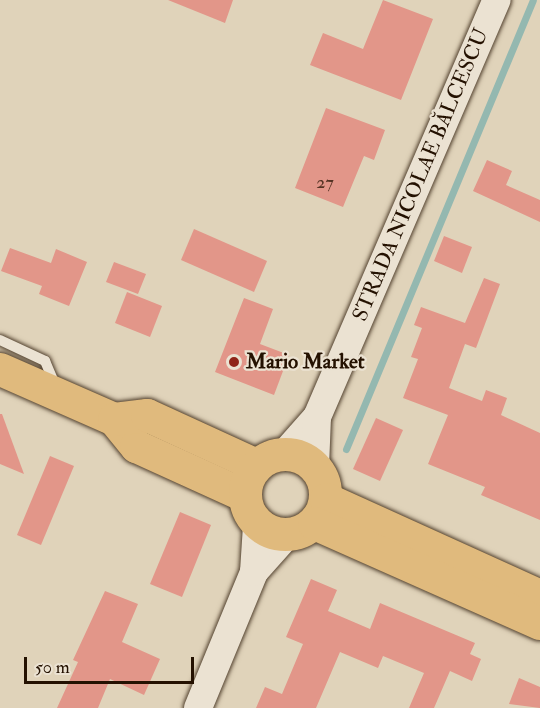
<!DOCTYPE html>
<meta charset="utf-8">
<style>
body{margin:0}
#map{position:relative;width:540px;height:708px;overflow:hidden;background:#e0d3ba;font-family:"IM FELL Double Pica",serif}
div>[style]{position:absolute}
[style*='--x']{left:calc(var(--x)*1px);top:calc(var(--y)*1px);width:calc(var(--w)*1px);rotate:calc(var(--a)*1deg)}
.stream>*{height:7px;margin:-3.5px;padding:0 3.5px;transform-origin:3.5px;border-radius:3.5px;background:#94b8b0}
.building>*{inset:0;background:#e29689}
.roads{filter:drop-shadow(0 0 2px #53422f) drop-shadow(0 0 2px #53422f)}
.service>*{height:10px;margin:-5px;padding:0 5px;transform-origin:5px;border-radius:5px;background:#ebe2d2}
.tertiary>*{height:28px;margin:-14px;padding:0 14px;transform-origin:14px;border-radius:14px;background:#ebe2d2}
.primary>*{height:33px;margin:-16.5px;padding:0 16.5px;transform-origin:16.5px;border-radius:16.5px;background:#e0ba7d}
.primary>.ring{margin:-16.5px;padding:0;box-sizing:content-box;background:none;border:33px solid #e0ba7d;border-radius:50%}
.dots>*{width:16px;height:16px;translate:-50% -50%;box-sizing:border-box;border:3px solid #ebe2d2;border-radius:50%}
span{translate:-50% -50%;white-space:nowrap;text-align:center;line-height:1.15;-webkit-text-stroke:4.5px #ebe2d2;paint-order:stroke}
.number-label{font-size:18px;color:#543223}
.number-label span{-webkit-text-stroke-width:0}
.street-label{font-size:21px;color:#241101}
.poi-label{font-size:21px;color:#241101;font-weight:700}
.left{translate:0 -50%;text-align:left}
.scale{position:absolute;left:24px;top:657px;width:170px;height:27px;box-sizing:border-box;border:3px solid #241101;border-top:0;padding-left:8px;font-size:18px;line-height:21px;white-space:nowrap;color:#241101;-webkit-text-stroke:4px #ebe2d2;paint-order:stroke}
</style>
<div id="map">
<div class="stream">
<div style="--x:346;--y:449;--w:486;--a:-67.4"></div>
</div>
<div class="building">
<div style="clip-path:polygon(168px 0,233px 0,225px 23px)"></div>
<div style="clip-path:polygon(383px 0,433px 19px,401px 100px,310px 65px,323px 33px,363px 49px)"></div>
<div style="clip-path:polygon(326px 108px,385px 130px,374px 160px,364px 156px,343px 207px,295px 188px)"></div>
<div style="clip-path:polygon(487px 160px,512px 171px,506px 185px,540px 200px,540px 222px,473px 191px)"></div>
<div style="clip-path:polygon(194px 229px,267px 261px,254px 292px,181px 260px)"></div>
<div style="clip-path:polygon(444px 236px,472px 247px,462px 273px,434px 261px)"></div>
<div style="clip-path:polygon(10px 248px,51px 263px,56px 249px,87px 262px,69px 306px,39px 294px,42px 286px,1px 271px)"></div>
<div style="clip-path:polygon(114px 262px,146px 274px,138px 294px,106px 282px)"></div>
<div style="clip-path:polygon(484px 278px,500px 284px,476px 348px,465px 344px,449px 388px,482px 401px,486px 390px,507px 398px,501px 415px,540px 433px,540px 520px,481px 495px,485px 487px,428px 464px,448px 415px,403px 398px,418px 359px,411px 357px,422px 328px,414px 325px,421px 307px,465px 323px)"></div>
<div style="clip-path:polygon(127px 292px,162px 306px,150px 337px,115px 323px)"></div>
<div style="clip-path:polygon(244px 298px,273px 309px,260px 344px,289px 355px,274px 395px,215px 372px)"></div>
<div style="clip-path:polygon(0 414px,2px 414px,24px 474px,0 464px)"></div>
<div style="clip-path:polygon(376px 418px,403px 430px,380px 481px,353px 469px)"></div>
<div style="clip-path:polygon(50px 456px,74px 466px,41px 545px,17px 535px)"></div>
<div style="clip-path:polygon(180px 512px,211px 525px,182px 597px,150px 584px)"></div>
<div style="clip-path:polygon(311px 579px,337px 590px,328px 611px,370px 629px,380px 603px,475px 643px,470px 654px,481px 659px,472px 681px,450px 671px,434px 708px,409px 708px,424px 673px,383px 656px,378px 668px,340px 652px,316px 708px,256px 708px,265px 687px,282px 694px,303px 644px,286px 637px)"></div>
<div style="clip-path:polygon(105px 591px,138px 604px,122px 642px,160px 659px,144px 695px,110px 679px,98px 708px,57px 708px,78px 662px,73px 660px)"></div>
<div style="clip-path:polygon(519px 678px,540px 687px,540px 708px,509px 704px)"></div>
</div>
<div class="roads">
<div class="service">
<div style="--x:0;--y:340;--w:50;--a:25"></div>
<div style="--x:45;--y:361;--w:25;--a:67"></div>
</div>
<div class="tertiary">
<div style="--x:285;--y:453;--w:48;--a:-48.4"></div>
<div style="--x:317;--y:417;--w:454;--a:-66.7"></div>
<div style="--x:315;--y:467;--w:50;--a:-87.7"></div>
<div style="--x:254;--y:572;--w:50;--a:-48.3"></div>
<div style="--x:198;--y:708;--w:147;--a:-67.6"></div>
<div style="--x:254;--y:572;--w:47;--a:-86.3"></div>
</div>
<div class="primary">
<div style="--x:0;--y:369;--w:124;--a:23.7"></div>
<div style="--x:114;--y:419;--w:35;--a:51"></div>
<div style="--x:136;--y:446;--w:119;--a:24.4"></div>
<div style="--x:114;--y:419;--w:33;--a:-7"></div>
<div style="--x:147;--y:415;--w:120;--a:24.6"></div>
<div class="ring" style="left:245px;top:454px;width:47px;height:47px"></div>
<div style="--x:326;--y:499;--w:235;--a:24.4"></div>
<div style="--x:314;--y:523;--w:247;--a:23.9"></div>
</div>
</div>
<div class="dots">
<div style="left:234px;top:362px;background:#8f2418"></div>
</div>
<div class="number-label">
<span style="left:325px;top:183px">27</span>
</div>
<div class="street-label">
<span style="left:421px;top:175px;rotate:-67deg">STRADA NICOLAE BĂLCESCU</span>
</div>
<div class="poi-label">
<span class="left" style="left:246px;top:362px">Mario Market</span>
</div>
<div class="scale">50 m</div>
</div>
